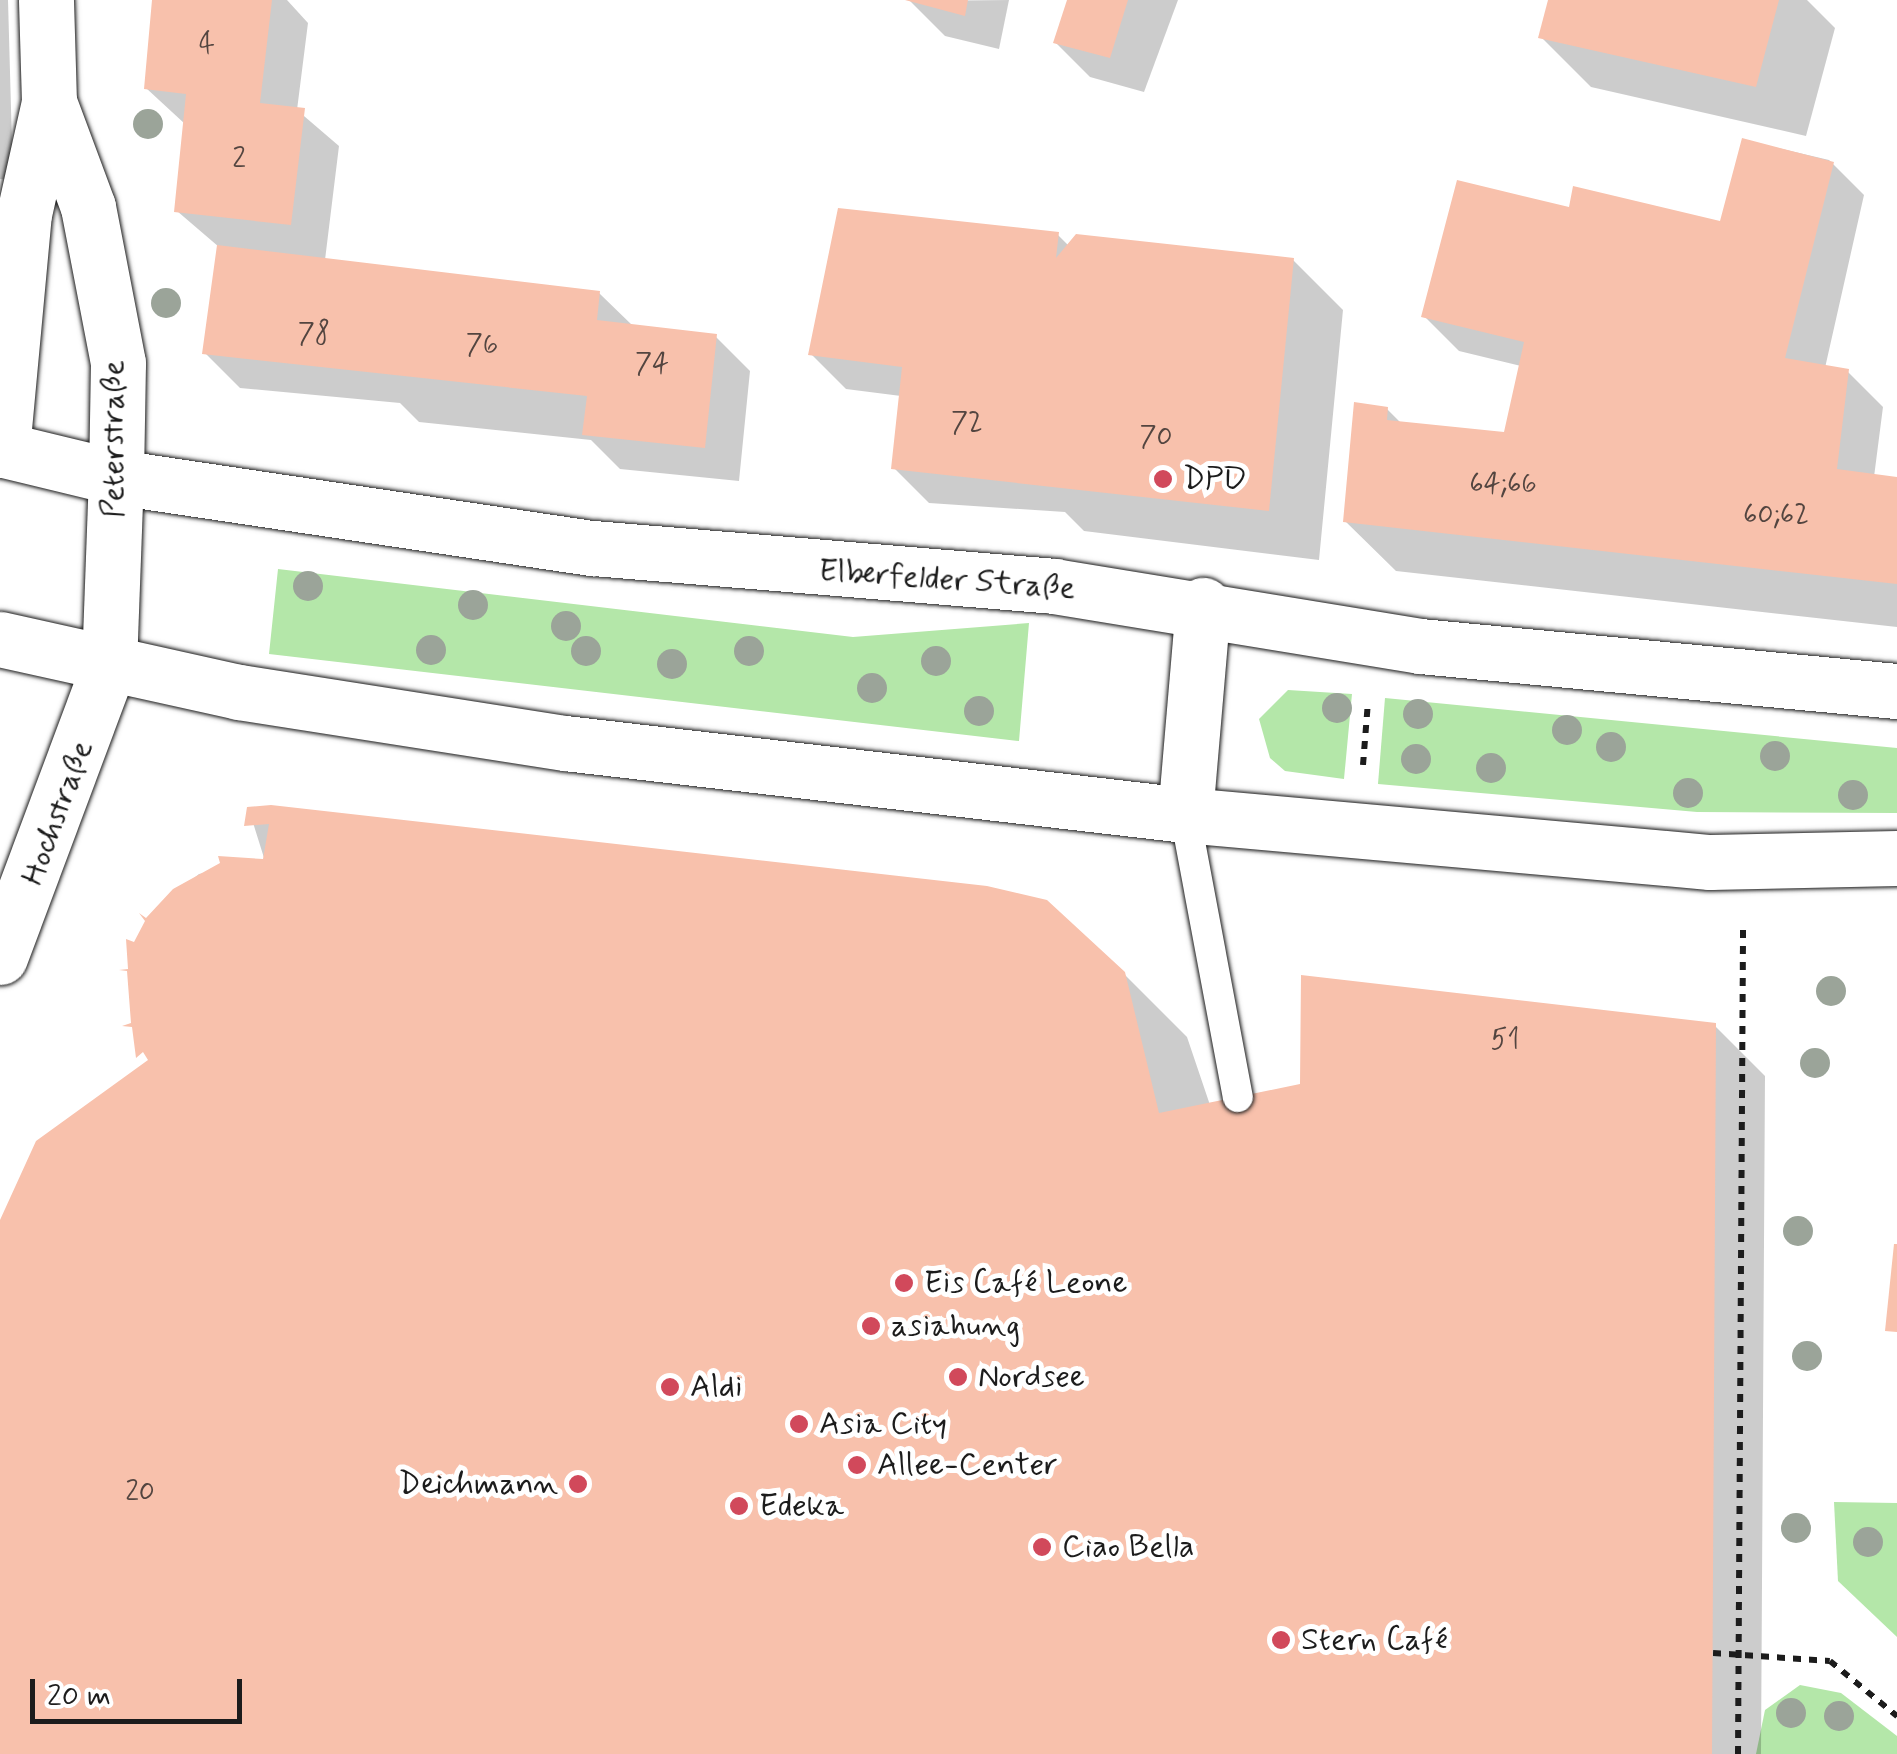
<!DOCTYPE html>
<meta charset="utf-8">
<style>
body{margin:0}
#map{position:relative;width:1897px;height:1754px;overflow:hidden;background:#fff;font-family:Mynerve,sans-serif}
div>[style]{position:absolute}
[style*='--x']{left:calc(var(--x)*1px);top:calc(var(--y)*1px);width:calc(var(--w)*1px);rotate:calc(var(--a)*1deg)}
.green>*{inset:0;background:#b4e7a9}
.shadow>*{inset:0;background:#0003}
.building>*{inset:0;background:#f8c1ac}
.path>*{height:6px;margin-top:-3px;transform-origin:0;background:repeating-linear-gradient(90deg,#1c1c1c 0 8px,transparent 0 16px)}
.roads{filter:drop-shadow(0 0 2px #1c1c1c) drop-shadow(0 0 2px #1c1c1c)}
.lane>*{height:30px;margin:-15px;padding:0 15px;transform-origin:15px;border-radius:15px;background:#fff}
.street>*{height:55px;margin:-27.5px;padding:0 27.5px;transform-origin:27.5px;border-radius:27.5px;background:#fff}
.secondary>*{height:55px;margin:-27.5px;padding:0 27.5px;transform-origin:27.5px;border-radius:27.5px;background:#fff}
.trees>*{width:30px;height:30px;margin:-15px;border-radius:50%;background:#9ba499}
.dots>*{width:28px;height:28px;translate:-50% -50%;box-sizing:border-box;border:5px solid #fff;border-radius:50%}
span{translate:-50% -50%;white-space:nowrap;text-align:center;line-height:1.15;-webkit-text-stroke:10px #fff;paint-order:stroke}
.number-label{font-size:28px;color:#534540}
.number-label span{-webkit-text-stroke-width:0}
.street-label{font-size:32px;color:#1c1c1c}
.poi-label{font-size:32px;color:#1c1c1c}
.left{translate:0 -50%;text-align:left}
.right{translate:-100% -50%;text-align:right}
.scale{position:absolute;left:30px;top:1679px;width:212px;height:45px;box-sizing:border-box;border:5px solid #1c1c1c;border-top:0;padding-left:12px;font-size:30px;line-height:35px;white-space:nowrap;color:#1c1c1c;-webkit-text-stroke:8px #fff;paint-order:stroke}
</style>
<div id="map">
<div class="green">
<div style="clip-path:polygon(278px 569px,853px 637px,1029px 623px,1019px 741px,269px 654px)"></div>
<div style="clip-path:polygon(1288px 690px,1352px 694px,1344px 779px,1285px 771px,1270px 758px,1259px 719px)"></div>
<div style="clip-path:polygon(1385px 698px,1897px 748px,1897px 813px,1697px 812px,1378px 784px)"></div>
<div style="clip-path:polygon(1834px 1502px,1897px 1503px,1897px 1637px,1838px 1581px)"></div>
<div style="clip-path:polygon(1800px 1685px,1841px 1693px,1897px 1736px,1897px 1754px,1756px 1754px,1765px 1710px)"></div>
</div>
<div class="shadow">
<div style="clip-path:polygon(0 0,8px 0,13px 180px,0 179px)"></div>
<div style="clip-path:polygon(155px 0,287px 0,308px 23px,297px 110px,339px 146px,325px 260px,599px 293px,633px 326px,715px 336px,750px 371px,739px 481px,620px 469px,591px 440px,419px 422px,400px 403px,240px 388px,205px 353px,219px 247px,177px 211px,185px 124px,146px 88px)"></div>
<div style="clip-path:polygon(1009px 0,999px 49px,945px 36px,910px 1px)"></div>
<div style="clip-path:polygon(1069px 0,1178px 0,1144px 92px,1090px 77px,1055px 42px)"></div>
<div style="clip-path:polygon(1550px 0,1807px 0,1835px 28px,1806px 136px,1591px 87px,1541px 37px)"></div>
<div style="clip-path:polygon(1744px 140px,1829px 160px,1864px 195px,1825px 368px,1848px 372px,1883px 407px,1874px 477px,1897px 480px,1897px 627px,1396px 571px,1345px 521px,1387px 409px,1402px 424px,1512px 437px,1521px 366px,1459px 351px,1424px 316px,1571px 209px,1721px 224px)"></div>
<div style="clip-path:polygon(1058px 235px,1069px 246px,1293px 260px,1343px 310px,1319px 560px,1084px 531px,1065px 512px,929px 503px,894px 468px,901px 396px,846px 389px,811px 354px)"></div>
<div style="clip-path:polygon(249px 810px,1124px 974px,1187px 1037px,1210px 1105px,1714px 1025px,1765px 1076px,1761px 1754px,0 1754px,0 1233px,151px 1061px,157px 908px,199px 874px,265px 861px)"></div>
</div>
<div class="building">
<div style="clip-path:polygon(152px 0,272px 0,260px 103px,305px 108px,291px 225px,174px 212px,186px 94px,144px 89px)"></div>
<div style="clip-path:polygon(905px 0,968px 0,965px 16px)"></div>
<div style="clip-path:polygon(1067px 0,1128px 0,1110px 58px,1053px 43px)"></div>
<div style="clip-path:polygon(1548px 0,1779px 0,1756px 87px,1538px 38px)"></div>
<div style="clip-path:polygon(1742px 138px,1834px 162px,1785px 358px,1849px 369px,1837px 469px,1897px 477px,1897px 584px,1343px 522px,1354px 402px,1388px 407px,1387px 420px,1504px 432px,1524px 342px,1421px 317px,1457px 180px,1569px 207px,1573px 186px,1720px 221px)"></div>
<div style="clip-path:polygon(838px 208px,1059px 232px,1056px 258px,1076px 234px,1294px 258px,1269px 511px,891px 469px,902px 367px,808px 355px)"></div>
<div style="clip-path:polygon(217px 245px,600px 291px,597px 320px,717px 334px,705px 448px,582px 435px,587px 396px,202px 354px)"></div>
<div style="clip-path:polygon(271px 805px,987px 886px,1047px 900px,1125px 972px,1159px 1113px,1300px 1084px,1301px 975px,1716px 1023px,1712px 1754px,0 1754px,0 1220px,36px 1141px,148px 1060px,143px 1052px,136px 1058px,132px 1027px,122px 1026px,131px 1023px,127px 971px,119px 970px,128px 969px,126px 939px,134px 942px,145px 921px,139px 913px,146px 918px,173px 889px,220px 863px,218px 856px,263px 859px,269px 824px,244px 826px,247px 807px)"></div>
<div style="clip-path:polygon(1894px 1244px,1897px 1244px,1897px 1332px,1885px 1331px)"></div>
</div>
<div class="path">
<div style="--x:1363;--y:765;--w:63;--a:-85.5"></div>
<div style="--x:1713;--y:1653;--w:117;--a:3.9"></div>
<div style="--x:1830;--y:1661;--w:87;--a:39.4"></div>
<div style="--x:1738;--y:1754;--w:828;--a:-89.65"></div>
</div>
<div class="roads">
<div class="lane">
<div style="--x:1185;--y:815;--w:287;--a:79.4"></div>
</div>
<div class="street">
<div style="--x:49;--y:102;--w:112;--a:69.6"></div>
<div style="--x:88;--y:207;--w:159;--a:79.1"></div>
<div style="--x:118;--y:363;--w:114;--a:91"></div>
<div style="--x:2;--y:450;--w:237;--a:-84.7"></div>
<div style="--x:24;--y:214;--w:115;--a:-77.4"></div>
<div style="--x:49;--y:102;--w:102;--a:-91.7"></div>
</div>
<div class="secondary">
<div style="--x:0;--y:449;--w:119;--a:13.6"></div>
<div style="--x:116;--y:477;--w:482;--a:8.5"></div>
<div style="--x:593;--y:548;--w:463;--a:4.7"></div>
<div style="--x:1054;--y:586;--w:371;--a:9.3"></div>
<div style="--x:1420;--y:646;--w:479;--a:5.4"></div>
<div style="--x:0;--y:639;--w:245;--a:12.5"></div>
<div style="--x:239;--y:692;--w:330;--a:8.9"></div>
<div style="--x:565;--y:743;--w:624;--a:6.62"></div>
<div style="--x:1185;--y:815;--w:527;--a:5.12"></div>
<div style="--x:1710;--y:862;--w:187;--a:-1.2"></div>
<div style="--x:1185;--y:815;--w:211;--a:-85.1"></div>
<div style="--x:0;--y:957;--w:311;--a:-69.5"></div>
<div style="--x:109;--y:666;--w:189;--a:-87.9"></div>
</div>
</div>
<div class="trees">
<div style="left:148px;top:124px"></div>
<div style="left:166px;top:303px"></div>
<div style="left:308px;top:586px"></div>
<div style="left:473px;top:605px"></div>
<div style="left:566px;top:626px"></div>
<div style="left:431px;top:650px"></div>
<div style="left:586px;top:651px"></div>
<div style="left:749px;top:651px"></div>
<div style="left:936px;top:661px"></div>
<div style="left:672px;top:664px"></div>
<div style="left:872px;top:688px"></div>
<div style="left:1337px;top:708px"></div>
<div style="left:979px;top:711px"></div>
<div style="left:1418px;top:714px"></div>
<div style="left:1567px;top:730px"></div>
<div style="left:1611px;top:747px"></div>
<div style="left:1775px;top:756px"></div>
<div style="left:1416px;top:759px"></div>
<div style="left:1491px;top:768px"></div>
<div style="left:1688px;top:793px"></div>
<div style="left:1853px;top:795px"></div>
<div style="left:1831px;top:991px"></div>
<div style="left:1815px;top:1063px"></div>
<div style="left:1798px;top:1231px"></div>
<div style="left:1807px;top:1356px"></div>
<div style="left:1796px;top:1528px"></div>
<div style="left:1868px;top:1542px"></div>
<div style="left:1791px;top:1713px"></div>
<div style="left:1839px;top:1716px"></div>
</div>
<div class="dots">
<div style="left:1163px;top:479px;background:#d1495b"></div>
<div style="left:904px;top:1283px;background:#d1495b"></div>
<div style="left:871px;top:1326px;background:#d1495b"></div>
<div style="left:958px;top:1377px;background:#d1495b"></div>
<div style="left:670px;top:1387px;background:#d1495b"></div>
<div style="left:799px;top:1424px;background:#d1495b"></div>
<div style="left:857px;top:1465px;background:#d1495b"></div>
<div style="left:578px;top:1484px;background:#d1495b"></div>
<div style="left:739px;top:1506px;background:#d1495b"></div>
<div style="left:1042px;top:1547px;background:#d1495b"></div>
<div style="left:1281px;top:1640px;background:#d1495b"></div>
</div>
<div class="number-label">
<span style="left:207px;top:45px">4</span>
<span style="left:239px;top:160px">2</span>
<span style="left:314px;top:335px">78</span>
<span style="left:482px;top:346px">76</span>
<span style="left:652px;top:365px">74</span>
<span style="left:967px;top:424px">72</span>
<span style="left:1156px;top:438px">70</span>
<span style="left:1503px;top:485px">64;66</span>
<span style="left:1776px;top:516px">60;62</span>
<span style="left:1505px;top:1041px">51</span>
<span style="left:140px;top:1493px">20</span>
</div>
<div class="street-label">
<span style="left:114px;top:439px;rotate:-90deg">Peterstraße</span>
<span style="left:947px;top:580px;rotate:4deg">Elberfelder Straße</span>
<span style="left:58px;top:813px;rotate:-70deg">Hochstraße</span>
</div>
<div class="poi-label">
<span class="left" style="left:1183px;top:479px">DPD</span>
<span class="left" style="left:924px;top:1283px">Eis Café Leone</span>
<span class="left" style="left:891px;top:1326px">asiahung</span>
<span class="left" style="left:978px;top:1377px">Nordsee</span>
<span class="left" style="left:690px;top:1387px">Aldi</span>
<span class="left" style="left:819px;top:1424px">Asia City</span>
<span class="left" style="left:877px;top:1465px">Allee-Center</span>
<span class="right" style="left:558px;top:1484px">Deichmann</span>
<span class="left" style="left:759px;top:1506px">Edeka</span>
<span class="left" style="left:1062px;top:1547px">Ciao Bella</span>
<span class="left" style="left:1301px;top:1640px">Stern Café</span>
</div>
<div class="scale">20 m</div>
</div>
